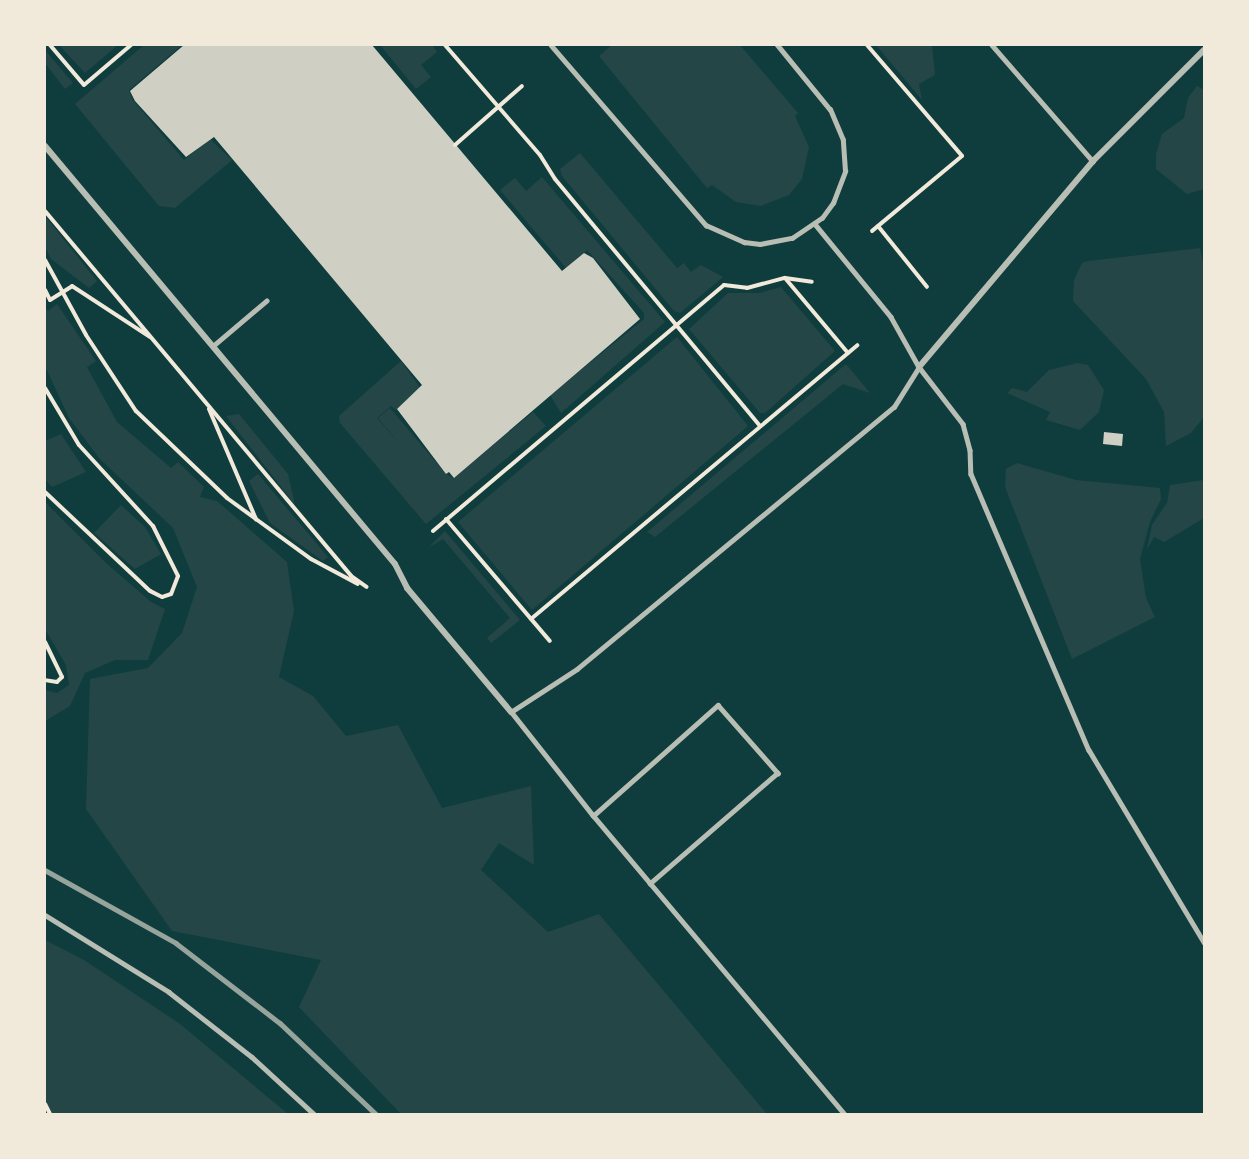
<!DOCTYPE html>
<style>
body{margin:0}
#map{position:relative;width:1249px;height:1159px;overflow:hidden;background:#0f3d3e;font-family:"Archivo Narrow",sans-serif}
div>[style]{position:absolute}
[style*='--x']{left:calc(var(--x)*1px);top:calc(var(--y)*1px);width:calc(var(--w)*1px);rotate:calc(var(--a)*1deg)}
.green>*{inset:0;background:#244646}
.building>*{inset:0;background:#cfcfc3}
.path>*{height:4px;margin:-2px;padding:0 2px;transform-origin:2px;border-radius:2px;background:#f1e9da}
.service>*{height:4.5px;margin:-2.25px;padding:0 2.25px;transform-origin:2.25px;border-radius:2.25px;background:#b8beb3}
.minor>*{height:6px;margin:-3px;padding:0 3px;transform-origin:3px;border-radius:3px;background:#b8beb3}
.rail>*{height:4.5px;margin:-2.25px;padding:0 2.25px;transform-origin:2.25px;border-radius:2.25px;background:#97a49c}
span{translate:-50% -50%;white-space:nowrap;text-align:center;line-height:1.15;-webkit-text-stroke:4.5px #f1e9da;paint-order:stroke}
.frame{position:absolute;inset:0;border:46px solid #f1e9da;pointer-events:none}
</style>
<div id="map">
<div class="green">
<div style="clip-path:polygon(59px 45px,118px 45px,85px 73px)"></div>
<div style="clip-path:polygon(144px 45px,182px 45px,129px 90px,132px 99px,184px 160px,210px 139px,232px 160px,175px 208px,159px 206px,75px 104px)"></div>
<div style="clip-path:polygon(380px 45px,432px 45px,437px 52px,421px 65px,431px 77px,416px 89px)"></div>
<div style="clip-path:polygon(612px 45px,740px 45px,798px 113px,795px 116px,809px 147px,802px 179px,789px 195px,761px 206px,736px 202px,712px 185px,707px 188px,599px 56px)"></div>
<div style="clip-path:polygon(876px 45px,932px 45px,935px 75px,919px 84px,922px 100px)"></div>
<div style="clip-path:polygon(45px 50px,73px 83px,65px 89px,45px 63px)"></div>
<div style="clip-path:polygon(1197px 86px,1204px 90px,1204px 189px,1187px 194px,1156px 169px,1156px 154px,1162px 134px,1184px 118px,1188px 98px)"></div>
<div style="clip-path:polygon(580px 153px,677px 268px,684px 263px,691px 272px,701px 265px,723px 277px,680px 313px,674px 311px,562px 176px,560px 169px)"></div>
<div style="clip-path:polygon(542px 177px,665px 322px,561px 413px,550px 395px,644px 319px,644px 313px,587px 250px,566px 268px,500px 190px,515px 178px,526px 191px)"></div>
<div style="clip-path:polygon(45px 216px,97px 281px,89px 288px,51px 259px,45px 247px)"></div>
<div style="clip-path:polygon(1200px 248px,1204px 266px,1204px 417px,1191px 433px,1166px 446px,1164px 412px,1146px 379px,1073px 301px,1074px 280px,1082px 263px,1088px 261px)"></div>
<div style="clip-path:polygon(781px 287px,835px 351px,765px 413px,760px 413px,689px 329px,728px 293px,759px 293px)"></div>
<div style="clip-path:polygon(57px 304px,96px 361px,87px 367px,117px 422px,171px 468px,178px 462px,204px 487px,200px 497px,217px 501px,287px 562px,294px 611px,279px 677px,313px 696px,346px 736px,398px 725px,442px 808px,531px 786px,534px 865px,499px 843px,481px 870px,548px 932px,599px 914px,767px 1114px,401px 1114px,299px 1007px,321px 960px,172px 931px,86px 809px,90px 679px,148px 668px,182px 633px,197px 587px,173px 528px,99px 458px,69px 418px,45px 366px,45px 307px,48px 311px)"></div>
<div style="clip-path:polygon(677px 337px,748px 426px,532px 610px,458px 522px)"></div>
<div style="clip-path:polygon(401px 361px,421px 389px,396px 410px,391px 406px,377px 418px,402px 447px,378px 418px,390px 408px,446px 474px,453px 478px,533px 412px,546px 426px,426px 524px,340px 423px,339px 416px)"></div>
<div style="clip-path:polygon(1077px 363px,1088px 365px,1104px 390px,1099px 412px,1080px 430px,1046px 420px,1050px 412px,1007px 393px,1012px 388px,1027px 392px,1049px 370px)"></div>
<div style="clip-path:polygon(846px 364px,870px 393px,843px 384px,655px 537px,647px 532px)"></div>
<div style="clip-path:polygon(239px 414px,288px 474px,295px 505px,226px 416px)"></div>
<div style="clip-path:polygon(61px 434px,86px 472px,52px 487px,45px 479px,45px 441px)"></div>
<div style="clip-path:polygon(1017px 463px,1076px 480px,1160px 488px,1161px 499px,1150px 522px,1140px 559px,1146px 598px,1155px 617px,1072px 659px,1005px 487px,1006px 469px)"></div>
<div style="clip-path:polygon(258px 474px,328px 557px,323px 561px,270px 523px,249px 481px)"></div>
<div style="clip-path:polygon(1204px 480px,1204px 518px,1164px 542px,1154px 537px,1147px 549px,1152px 525px,1167px 503px,1170px 485px)"></div>
<div style="clip-path:polygon(45px 502px,106px 563px,151px 602px,165px 609px,148px 660px,115px 660px,85px 673px,70px 706px,45px 721px,45px 690px,57px 693px,69px 685px,66px 665px,45px 629px)"></div>
<div style="clip-path:polygon(121px 505px,145px 527px,161px 554px,135px 569px,94px 533px)"></div>
<div style="clip-path:polygon(445px 531px,520px 620px,491px 643px,487px 638px,510px 618px,443px 539px,428px 548px)"></div>
<div style="clip-path:polygon(45px 940px,84px 960px,180px 1024px,288px 1114px,45px 1114px)"></div>
</div>
<div class="building">
<div style="clip-path:polygon(184px 45px,372px 45px,562px 271px,584px 253px,593px 258px,640px 319px,454px 478px,449px 472px,446px 474px,397px 409px,422px 385px,214px 137px,186px 157px,135px 101px,130px 91px)"></div>
<div style="clip-path:polygon(1104px 432px,1123px 434px,1122px 446px,1103px 444px)"></div>
</div>
<div class="path">
<div style="--x:50;--y:45;--w:52;--a:49.6"></div>
<div style="--x:84;--y:85;--w:62;--a:-40.4"></div>
<div style="--x:445;--y:45;--w:145;--a:49.2"></div>
<div style="--x:540;--y:155;--w:28;--a:58"></div>
<div style="--x:555;--y:179;--w:321;--a:50.3"></div>
<div style="--x:867;--y:45;--w:146;--a:49.4"></div>
<div style="--x:962;--y:156;--w:117;--a:140.2"></div>
<div style="--x:455;--y:145;--w:89;--a:-41.4"></div>
<div style="--x:45;--y:211;--w:476;--a:50"></div>
<div style="--x:351;--y:576;--w:19;--a:35"></div>
<div style="--x:878;--y:226;--w:78;--a:51.2"></div>
<div style="--x:45;--y:260;--w:85;--a:61.3"></div>
<div style="--x:86;--y:335;--w:91;--a:56.7"></div>
<div style="--x:136;--y:411;--w:126;--a:43.7"></div>
<div style="--x:227;--y:498;--w:104;--a:36"></div>
<div style="--x:311;--y:559;--w:53;--a:28"></div>
<div style="--x:785;--y:278;--w:98;--a:50"></div>
<div style="--x:45;--y:290;--w:11;--a:63"></div>
<div style="--x:50;--y:300;--w:26;--a:-32"></div>
<div style="--x:72;--y:286;--w:93;--a:33.2"></div>
<div style="--x:45;--y:388;--w:66;--a:59.2"></div>
<div style="--x:79;--y:445;--w:110;--a:47.6"></div>
<div style="--x:153;--y:526;--w:56;--a:63.4"></div>
<div style="--x:178;--y:576;--w:19;--a:111"></div>
<div style="--x:171;--y:594;--w:9;--a:162"></div>
<div style="--x:162;--y:597;--w:13;--a:-153"></div>
<div style="--x:150;--y:591;--w:144;--a:-136.7"></div>
<div style="--x:209;--y:409;--w:120;--a:66.9"></div>
<div style="--x:446;--y:519;--w:160;--a:49.6"></div>
<div style="--x:433;--y:531;--w:381;--a:-40.2"></div>
<div style="--x:724;--y:285;--w:23;--a:7"></div>
<div style="--x:747;--y:288;--w:39;--a:-15"></div>
<div style="--x:785;--y:278;--w:27;--a:8"></div>
<div style="--x:531;--y:619;--w:426;--a:-40"></div>
<div style="--x:45;--y:642;--w:39;--a:64"></div>
<div style="--x:62;--y:677;--w:7;--a:135"></div>
<div style="--x:57;--y:682;--w:12;--a:-171"></div>
<div style="--x:45;--y:1104;--w:11;--a:63"></div>
</div>
<div class="service">
<div style="--x:551;--y:45;--w:238;--a:49.3"></div>
<div style="--x:706;--y:225;--w:42;--a:24.1"></div>
<div style="--x:744;--y:242;--w:16;--a:7"></div>
<div style="--x:760;--y:244;--w:33;--a:-11"></div>
<div style="--x:792;--y:238;--w:36;--a:-34"></div>
<div style="--x:822;--y:218;--w:19;--a:-54"></div>
<div style="--x:833;--y:203;--w:34;--a:-69"></div>
<div style="--x:845;--y:171;--w:31;--a:-94"></div>
<div style="--x:843;--y:140;--w:33;--a:-113"></div>
<div style="--x:830;--y:110;--w:84;--a:-129.2"></div>
<div style="--x:992;--y:45;--w:154;--a:49"></div>
<div style="--x:815;--y:224;--w:120;--a:50.7"></div>
<div style="--x:891;--y:317;--w:57;--a:60.8"></div>
<div style="--x:919;--y:367;--w:72;--a:52.3"></div>
<div style="--x:963;--y:424;--w:27;--a:75"></div>
<div style="--x:970;--y:450;--w:24;--a:88"></div>
<div style="--x:971;--y:474;--w:300;--a:66.9"></div>
<div style="--x:1089;--y:750;--w:224;--a:59.1"></div>
<div style="--x:213;--y:346;--w:70;--a:-40.3"></div>
<div style="--x:593;--y:816;--w:167;--a:-41.6"></div>
<div style="--x:718;--y:705;--w:91;--a:48.6"></div>
<div style="--x:778;--y:773;--w:169;--a:139.1"></div>
<div style="--x:45;--y:915;--w:146;--a:31.8"></div>
<div style="--x:169;--y:992;--w:105;--a:38.1"></div>
<div style="--x:252;--y:1057;--w:84;--a:42.6"></div>
<div style="--x:844;--y:1114;--w:390;--a:-130.1"></div>
<div style="--x:593;--y:816;--w:132;--a:-128.3"></div>
<div style="--x:511;--y:712;--w:79;--a:-33.1"></div>
<div style="--x:577;--y:669;--w:411;--a:-39.6"></div>
<div style="--x:894;--y:407;--w:47;--a:-58"></div>
</div>
<div class="minor">
<div style="--x:45;--y:146;--w:545;--a:50.06"></div>
<div style="--x:395;--y:564;--w:27;--a:63"></div>
<div style="--x:407;--y:588;--w:162;--a:50"></div>
<div style="--x:919;--y:367;--w:270;--a:-49.8"></div>
<div style="--x:1093;--y:161;--w:157;--a:-45"></div>
</div>
<div class="rail">
<div style="--x:45;--y:870;--w:150;--a:29.1"></div>
<div style="--x:176;--y:943;--w:131;--a:37.6"></div>
<div style="--x:280;--y:1023;--w:132;--a:43.5"></div>
</div>
<div class="frame"></div>
</div>
